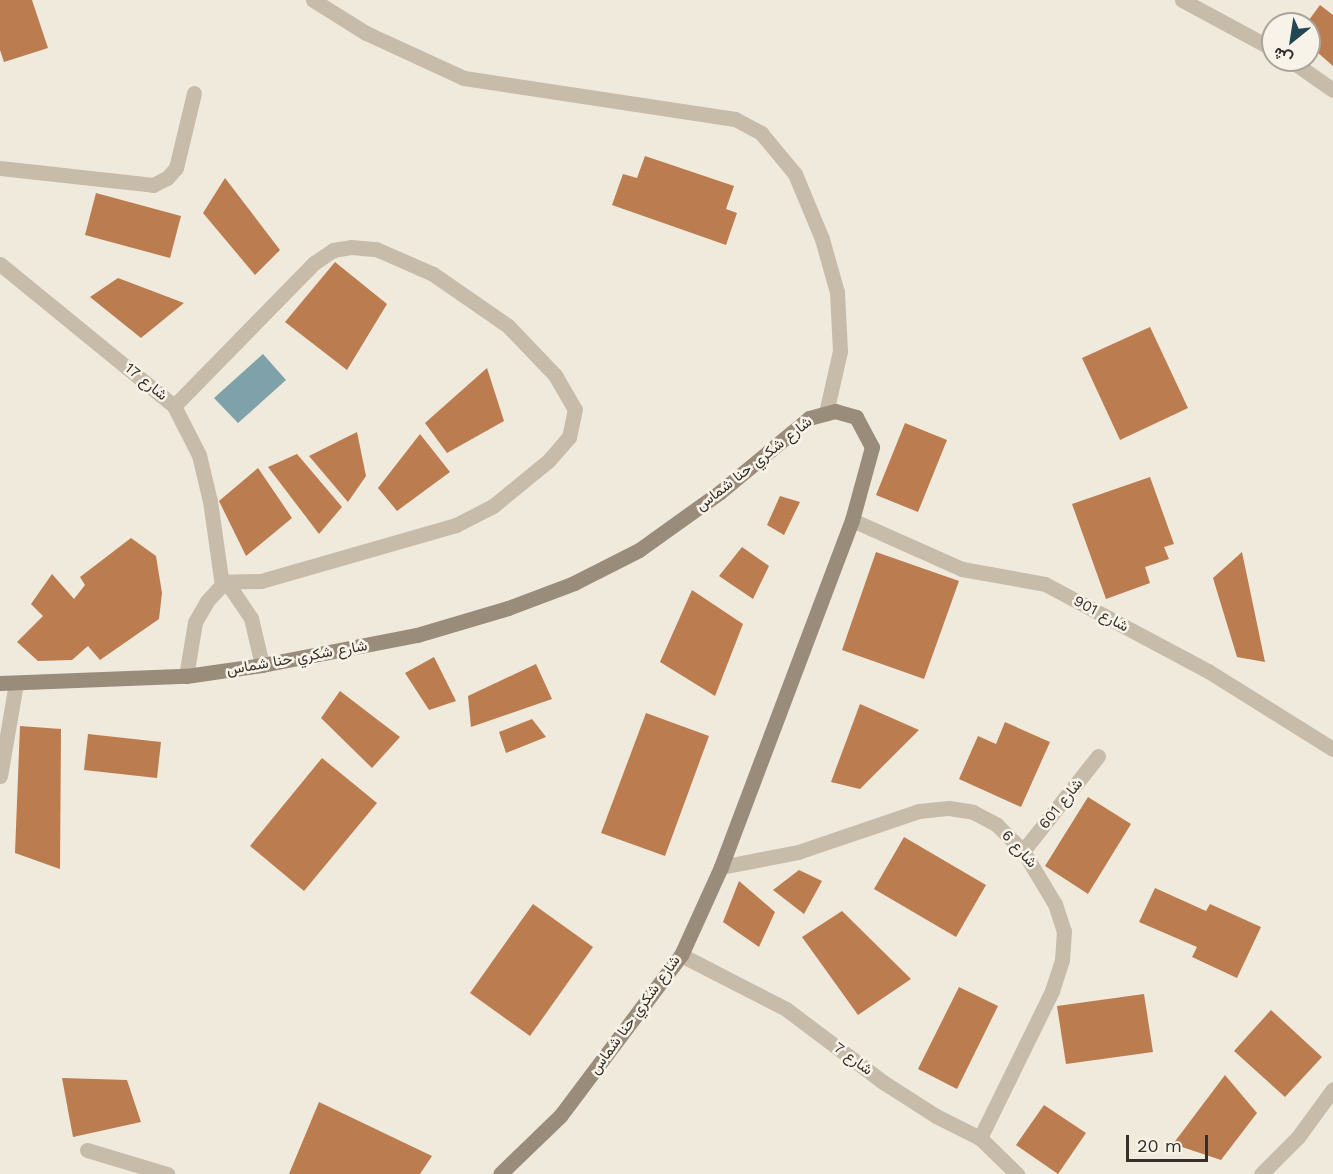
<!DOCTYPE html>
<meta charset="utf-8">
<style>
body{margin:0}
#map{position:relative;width:1333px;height:1174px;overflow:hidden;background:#f0eadd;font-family:"Work Sans",Vazirmatn,sans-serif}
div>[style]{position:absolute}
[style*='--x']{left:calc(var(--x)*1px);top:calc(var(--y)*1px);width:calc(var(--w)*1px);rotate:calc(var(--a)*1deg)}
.water>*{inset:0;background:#7ea1aa}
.building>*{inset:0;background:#bb7c4f}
.street>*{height:15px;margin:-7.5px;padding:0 7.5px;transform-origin:7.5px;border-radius:7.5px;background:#c7bcaa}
.secondary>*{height:15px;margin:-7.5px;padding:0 7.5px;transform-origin:7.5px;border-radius:7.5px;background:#9a8c7b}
span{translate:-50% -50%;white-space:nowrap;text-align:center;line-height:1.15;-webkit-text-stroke:5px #f8f3e9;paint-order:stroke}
.street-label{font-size:15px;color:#352f29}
.north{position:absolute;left:1261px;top:12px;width:60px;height:60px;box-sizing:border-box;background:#f8f3e9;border:2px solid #aaa59c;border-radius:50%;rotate:210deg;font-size:16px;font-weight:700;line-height:24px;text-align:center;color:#352f29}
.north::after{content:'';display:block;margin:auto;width:21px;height:27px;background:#224753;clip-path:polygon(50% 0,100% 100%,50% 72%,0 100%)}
.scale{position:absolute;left:1126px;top:1135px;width:82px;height:27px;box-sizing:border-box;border:3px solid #352f29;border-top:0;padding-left:8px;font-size:18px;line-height:21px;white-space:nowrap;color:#352f29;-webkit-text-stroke:4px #f8f3e9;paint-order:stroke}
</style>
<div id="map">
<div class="water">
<div style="clip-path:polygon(263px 354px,286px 380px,238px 423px,214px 398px)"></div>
</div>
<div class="building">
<div style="clip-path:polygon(0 0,32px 0,48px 48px,4px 62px,0 50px)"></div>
<div style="clip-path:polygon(1320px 5px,1333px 15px,1333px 66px,1309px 45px,1309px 24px,1306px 24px)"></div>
<div style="clip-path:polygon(645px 156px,734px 186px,726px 209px,737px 213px,726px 245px,612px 205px,623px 174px,637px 178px)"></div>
<div style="clip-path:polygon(225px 178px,280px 250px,255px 275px,203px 213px)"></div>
<div style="clip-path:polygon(96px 193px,181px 216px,170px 258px,85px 235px)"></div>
<div style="clip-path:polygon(335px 262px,387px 304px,347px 370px,285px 322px)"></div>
<div style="clip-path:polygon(118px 278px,184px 303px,141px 338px,90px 297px)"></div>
<div style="clip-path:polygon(1150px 327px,1188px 408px,1120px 440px,1082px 358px)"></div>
<div style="clip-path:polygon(487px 368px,504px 421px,447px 453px,425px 423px)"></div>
<div style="clip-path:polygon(905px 423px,947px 440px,918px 512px,876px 495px)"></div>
<div style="clip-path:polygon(357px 432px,366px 476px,348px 502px,309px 456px)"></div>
<div style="clip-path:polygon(420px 434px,450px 472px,397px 511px,378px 488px)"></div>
<div style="clip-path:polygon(297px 454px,342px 507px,319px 534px,268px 467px)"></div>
<div style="clip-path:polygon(258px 468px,292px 518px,246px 556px,219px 501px)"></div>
<div style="clip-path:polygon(1150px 477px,1174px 544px,1164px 547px,1169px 559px,1145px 567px,1150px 583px,1106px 599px,1072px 504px)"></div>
<div style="clip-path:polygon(780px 496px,800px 502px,784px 535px,767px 525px)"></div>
<div style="clip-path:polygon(131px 538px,156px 556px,162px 593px,159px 619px,100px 660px,88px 646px,72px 660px,38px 661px,17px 642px,43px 616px,31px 604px,52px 574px,74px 599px,85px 585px,80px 577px)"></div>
<div style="clip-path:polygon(742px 547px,769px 566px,753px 599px,719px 576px)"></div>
<div style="clip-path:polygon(876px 552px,959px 581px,924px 679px,842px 650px)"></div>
<div style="clip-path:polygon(1242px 552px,1265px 662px,1237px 657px,1213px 578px)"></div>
<div style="clip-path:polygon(692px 590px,743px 624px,715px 696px,660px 662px)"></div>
<div style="clip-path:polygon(434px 657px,456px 701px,429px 710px,405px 673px)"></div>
<div style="clip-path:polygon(536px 664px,552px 699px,471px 727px,468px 696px)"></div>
<div style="clip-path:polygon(340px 691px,400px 737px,372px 768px,321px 718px)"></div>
<div style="clip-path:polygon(860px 704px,919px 730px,860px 789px,831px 782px)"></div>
<div style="clip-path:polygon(646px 713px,709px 736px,665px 856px,601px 833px)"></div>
<div style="clip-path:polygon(532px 719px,546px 737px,506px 753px,499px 732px)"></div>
<div style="clip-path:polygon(1005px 722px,1050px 742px,1021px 807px,959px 779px,978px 736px,996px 744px)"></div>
<div style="clip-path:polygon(20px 726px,61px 729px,60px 869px,15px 853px)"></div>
<div style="clip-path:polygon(88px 734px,161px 742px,157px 778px,84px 770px)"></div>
<div style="clip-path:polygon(322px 758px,377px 803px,304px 891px,250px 846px)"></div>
<div style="clip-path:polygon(1088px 797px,1131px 824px,1088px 894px,1045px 866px)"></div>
<div style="clip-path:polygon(904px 837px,986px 885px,956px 937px,874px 889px)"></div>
<div style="clip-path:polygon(799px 870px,822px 881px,804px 914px,773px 890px)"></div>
<div style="clip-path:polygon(739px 881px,775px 912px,759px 947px,723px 922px)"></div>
<div style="clip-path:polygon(1155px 888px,1206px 911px,1210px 904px,1261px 927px,1237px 978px,1192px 957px,1197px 947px,1139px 922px)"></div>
<div style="clip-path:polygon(533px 904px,593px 947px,530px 1036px,470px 993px)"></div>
<div style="clip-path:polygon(842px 911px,911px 979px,858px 1015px,802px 937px)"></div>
<div style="clip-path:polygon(959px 987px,998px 1006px,957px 1089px,918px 1069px)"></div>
<div style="clip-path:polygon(1144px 994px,1153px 1052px,1066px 1064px,1057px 1006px)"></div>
<div style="clip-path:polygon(1271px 1010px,1322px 1057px,1285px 1097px,1234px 1051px)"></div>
<div style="clip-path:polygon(1225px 1075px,1257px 1113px,1221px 1160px,1173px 1144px)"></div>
<div style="clip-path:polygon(62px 1078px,127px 1080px,141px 1122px,73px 1137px)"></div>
<div style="clip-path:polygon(319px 1102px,432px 1156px,420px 1174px,289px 1174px)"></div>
<div style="clip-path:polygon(1044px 1105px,1086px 1133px,1058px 1174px,1016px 1145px)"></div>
</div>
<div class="street">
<div style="--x:313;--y:0;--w:62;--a:31.9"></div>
<div style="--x:366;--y:33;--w:108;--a:24.7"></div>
<div style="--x:464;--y:78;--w:274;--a:8.6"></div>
<div style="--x:735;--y:119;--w:30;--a:28"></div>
<div style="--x:761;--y:133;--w:53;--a:50.3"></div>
<div style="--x:795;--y:174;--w:70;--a:67.4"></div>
<div style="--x:822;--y:239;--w:55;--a:74.2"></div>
<div style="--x:837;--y:292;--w:59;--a:87.1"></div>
<div style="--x:840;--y:351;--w:64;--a:102.7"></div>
<div style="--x:1182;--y:0;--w:103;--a:28.3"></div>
<div style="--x:1290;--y:60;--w:52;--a:34.9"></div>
<div style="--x:0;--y:168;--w:154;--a:6.3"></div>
<div style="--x:153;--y:185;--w:16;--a:-27"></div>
<div style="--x:167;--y:178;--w:13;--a:-48"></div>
<div style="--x:176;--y:168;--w:77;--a:-76.5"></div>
<div style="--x:0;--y:264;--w:225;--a:39.2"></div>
<div style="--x:174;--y:406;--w:55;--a:63"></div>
<div style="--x:199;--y:455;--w:47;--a:76.6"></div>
<div style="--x:210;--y:501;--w:85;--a:81.9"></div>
<div style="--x:174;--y:406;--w:200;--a:-45.6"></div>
<div style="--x:314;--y:263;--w:23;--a:-34"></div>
<div style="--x:333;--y:250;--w:18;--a:-9"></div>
<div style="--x:351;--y:247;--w:25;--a:5"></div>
<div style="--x:376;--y:249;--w:62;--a:23.7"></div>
<div style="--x:433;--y:274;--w:91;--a:34.7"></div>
<div style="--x:508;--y:326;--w:68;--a:46.2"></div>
<div style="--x:555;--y:375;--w:39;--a:60"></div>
<div style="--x:575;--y:409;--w:29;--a:102"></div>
<div style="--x:569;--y:437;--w:32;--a:131"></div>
<div style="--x:548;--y:461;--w:71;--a:140.7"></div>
<div style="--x:493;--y:506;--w:42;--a:152.8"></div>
<div style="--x:456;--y:525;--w:203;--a:164"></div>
<div style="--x:261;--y:581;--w:39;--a:179"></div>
<div style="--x:852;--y:520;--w:120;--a:24"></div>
<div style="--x:962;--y:569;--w:84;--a:10.2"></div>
<div style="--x:1045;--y:584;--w:185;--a:28.1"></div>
<div style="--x:1208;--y:671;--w:147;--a:32"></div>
<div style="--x:222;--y:585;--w:8;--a:14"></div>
<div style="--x:230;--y:587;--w:37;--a:56"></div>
<div style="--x:251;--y:618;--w:48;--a:76.8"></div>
<div style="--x:186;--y:676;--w:55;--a:-80.5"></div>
<div style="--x:195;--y:622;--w:24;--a:-60"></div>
<div style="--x:207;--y:601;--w:22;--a:-47"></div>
<div style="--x:0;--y:776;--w:94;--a:-80.2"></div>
<div style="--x:1023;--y:851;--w:121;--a:-51.7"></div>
<div style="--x:721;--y:867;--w:78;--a:-11"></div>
<div style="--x:798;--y:852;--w:128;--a:-18.7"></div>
<div style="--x:919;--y:811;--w:30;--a:-6"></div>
<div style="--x:949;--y:808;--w:24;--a:9"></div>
<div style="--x:973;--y:812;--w:27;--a:28"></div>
<div style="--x:997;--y:825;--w:37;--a:45"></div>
<div style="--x:1023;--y:851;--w:62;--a:58.9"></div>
<div style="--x:1055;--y:904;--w:28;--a:72"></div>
<div style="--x:1064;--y:931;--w:29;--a:94"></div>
<div style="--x:1062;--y:960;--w:33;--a:108"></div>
<div style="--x:1052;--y:991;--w:164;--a:116.1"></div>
<div style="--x:681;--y:955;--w:118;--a:27.2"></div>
<div style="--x:786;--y:1009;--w:121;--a:37"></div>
<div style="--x:883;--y:1082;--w:63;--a:32.7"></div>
<div style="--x:936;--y:1116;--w:49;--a:26.6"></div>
<div style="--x:980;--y:1138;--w:52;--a:44.2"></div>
<div style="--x:87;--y:1150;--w:84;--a:16.7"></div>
<div style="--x:1261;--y:1174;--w:52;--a:-45"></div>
<div style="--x:1298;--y:1137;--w:59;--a:-53.9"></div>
</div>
<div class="secondary">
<div style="--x:0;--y:683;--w:186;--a:-2.2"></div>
<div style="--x:186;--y:676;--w:77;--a:-8.2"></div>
<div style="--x:262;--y:665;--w:158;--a:-11"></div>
<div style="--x:417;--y:635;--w:95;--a:-16.5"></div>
<div style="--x:508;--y:608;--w:71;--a:-20.7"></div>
<div style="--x:574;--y:583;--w:73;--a:-26.9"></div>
<div style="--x:639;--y:550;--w:100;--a:-35.6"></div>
<div style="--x:720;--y:492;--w:116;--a:-39.7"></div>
<div style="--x:809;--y:418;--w:27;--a:-15"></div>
<div style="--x:835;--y:411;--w:22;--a:16"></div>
<div style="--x:856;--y:417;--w:34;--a:62"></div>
<div style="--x:872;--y:447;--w:76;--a:105.3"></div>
<div style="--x:852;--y:520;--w:371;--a:110.7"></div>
<div style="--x:721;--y:867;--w:97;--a:114.4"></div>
<div style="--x:681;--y:955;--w:201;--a:126.9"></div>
<div style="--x:560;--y:1116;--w:83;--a:136"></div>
</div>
<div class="street-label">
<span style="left:146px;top:382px;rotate:39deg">شارع 17</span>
<span style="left:754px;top:464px;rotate:-38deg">شارع شكري حنا شماس</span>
<span style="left:1101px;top:614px;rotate:28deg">شارع 901</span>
<span style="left:297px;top:658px;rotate:-10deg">شارع شكري حنا شماس</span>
<span style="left:1061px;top:804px;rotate:-51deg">شارع 601</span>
<span style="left:1019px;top:849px;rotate:48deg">شارع 6</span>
<span style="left:635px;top:1015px;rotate:-54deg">شارع شكري حنا شماس</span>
<span style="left:853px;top:1059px;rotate:36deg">شارع 7</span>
</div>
<div class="north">ش</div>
<div class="scale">20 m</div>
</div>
